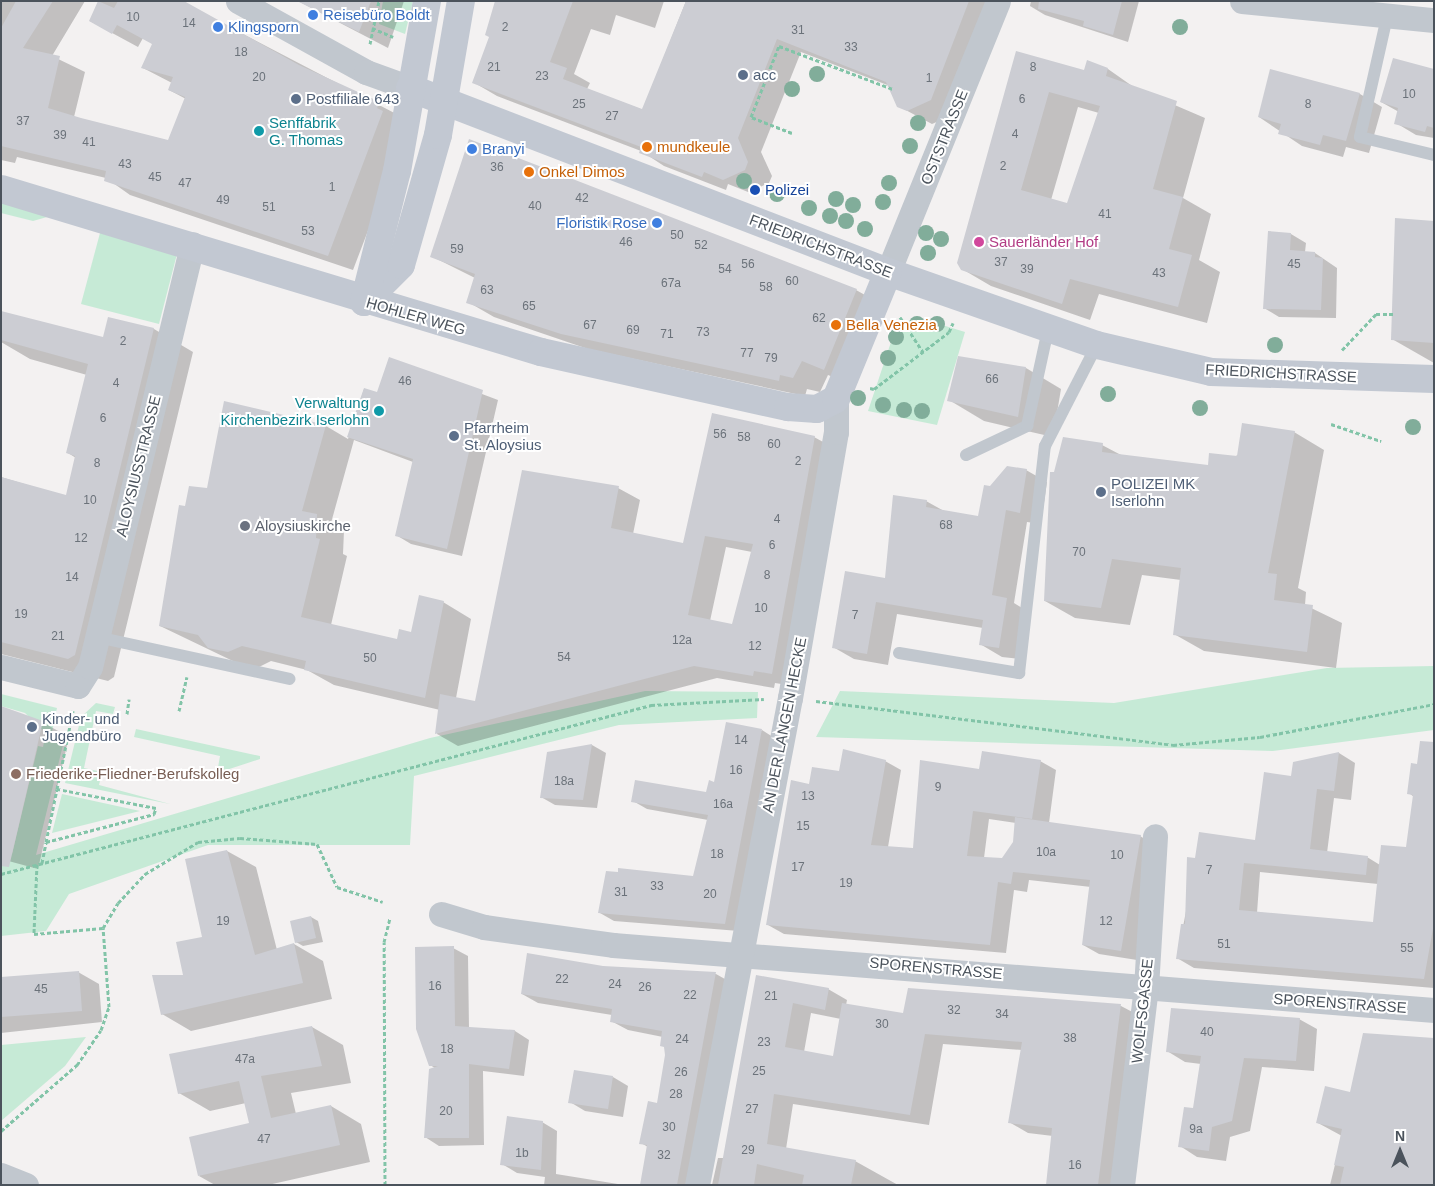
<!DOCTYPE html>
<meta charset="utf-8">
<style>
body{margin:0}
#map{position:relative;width:1435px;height:1186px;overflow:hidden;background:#f3f1f1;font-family:Helvetica,sans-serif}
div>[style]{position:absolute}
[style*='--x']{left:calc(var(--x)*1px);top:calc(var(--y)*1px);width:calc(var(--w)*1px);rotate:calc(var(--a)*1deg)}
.green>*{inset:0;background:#c6ead6}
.shadow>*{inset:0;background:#0003}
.building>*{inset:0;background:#cccdd3}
.path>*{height:3px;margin-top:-1.5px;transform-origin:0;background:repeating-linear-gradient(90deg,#82c4a8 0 4px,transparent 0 6.5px)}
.lane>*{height:12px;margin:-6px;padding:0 6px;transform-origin:6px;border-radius:6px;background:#c1c7ce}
.street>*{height:25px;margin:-12.5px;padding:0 12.5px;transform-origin:12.5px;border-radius:12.5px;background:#c1c7ce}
.secondary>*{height:28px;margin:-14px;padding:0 14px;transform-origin:14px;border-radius:14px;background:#c2c8d2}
.trees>*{width:16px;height:16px;margin:-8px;border-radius:50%;background:#81ad9a}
.dots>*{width:14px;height:14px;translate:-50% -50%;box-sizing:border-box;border:2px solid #fff;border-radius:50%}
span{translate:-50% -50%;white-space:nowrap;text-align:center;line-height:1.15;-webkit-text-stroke:4px #fff;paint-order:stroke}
.number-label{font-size:12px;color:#6b727a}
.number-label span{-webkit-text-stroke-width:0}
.shop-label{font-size:15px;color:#366cbe}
.left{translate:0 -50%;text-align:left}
.right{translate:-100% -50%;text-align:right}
.service-label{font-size:15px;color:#4e5e75}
.culture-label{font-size:15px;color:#0d838f}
.street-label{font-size:15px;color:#4b535c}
.food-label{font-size:15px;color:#c56008}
.transit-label{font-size:15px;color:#164399}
.hotel-label{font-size:15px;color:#b23c85}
.worship-label{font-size:15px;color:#5b616d}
.education-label{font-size:15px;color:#785e54}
.frame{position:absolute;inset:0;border:2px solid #4b535c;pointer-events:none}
.north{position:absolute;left:1375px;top:1126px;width:50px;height:50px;-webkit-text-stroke:4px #fff;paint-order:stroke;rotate:0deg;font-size:14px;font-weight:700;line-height:20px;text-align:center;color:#4b535c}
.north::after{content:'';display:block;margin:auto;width:18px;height:22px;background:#4b535c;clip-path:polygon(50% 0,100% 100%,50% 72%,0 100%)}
</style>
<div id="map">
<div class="green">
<div style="clip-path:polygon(383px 1px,413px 1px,405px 34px,379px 24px)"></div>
<div style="clip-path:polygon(1px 202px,54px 215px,33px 221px,1px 213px)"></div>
<div style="clip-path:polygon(100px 233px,177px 254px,159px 324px,81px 304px)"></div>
<div style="clip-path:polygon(926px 320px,965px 332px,937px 425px,868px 411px,894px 333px,905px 325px)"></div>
<div style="clip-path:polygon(1434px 666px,1434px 730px,1273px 751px,816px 737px,840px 691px,1114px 703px,1327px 668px)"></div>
<div style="clip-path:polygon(645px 691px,758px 692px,757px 718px,619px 725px,414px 776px,410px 845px,208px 845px,69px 894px,46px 931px,1px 936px,1px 852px,12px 854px,38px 746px,43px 747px,45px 737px,60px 740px,63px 745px,36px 855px,430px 738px)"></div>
<div style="clip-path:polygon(1px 694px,57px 708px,52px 732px,41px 729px,25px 713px,1px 706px)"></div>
<div style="clip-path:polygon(96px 703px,115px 707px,113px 714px,96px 711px,84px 768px,102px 772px,99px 785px,170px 804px,65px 783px,81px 717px)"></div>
<div style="clip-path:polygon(136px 729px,260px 756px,260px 759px,217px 773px,220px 756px,134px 737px)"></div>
<div style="clip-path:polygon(62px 794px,140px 811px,52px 833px)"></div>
<div style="clip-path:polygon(86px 1037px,65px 1066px,1px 1121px,1px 1045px)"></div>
</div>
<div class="shadow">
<div style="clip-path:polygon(1px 1px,85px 1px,52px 56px,85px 72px,74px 117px,169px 141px,186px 99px,169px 90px,172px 83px,143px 68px,153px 44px,143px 38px,138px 47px,90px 21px,99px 1px,180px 1px,404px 118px,408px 126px,353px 270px,130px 195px,106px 178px,17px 157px,15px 163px,1px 160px)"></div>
<div style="clip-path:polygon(298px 1px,404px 1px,388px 48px)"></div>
<div style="clip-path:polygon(496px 1px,664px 1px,655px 28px,616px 15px,610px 35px,591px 29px,574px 74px,590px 83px,587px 89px,643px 110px,686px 1px,996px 1px,955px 114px,932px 124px,898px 106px,890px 86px,801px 52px,761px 152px,772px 176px,769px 183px,748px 192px,728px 184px,726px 190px,664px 166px,641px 151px,497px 96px,473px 82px,490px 37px)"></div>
<div style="clip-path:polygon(1031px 1px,1139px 1px,1128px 42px,1045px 15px,1030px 6px)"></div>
<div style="clip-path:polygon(evenodd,1017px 53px,1085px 72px,1108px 69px,1135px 88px,1205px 118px,1183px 198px,1211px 214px,1199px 260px,1220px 272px,1207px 323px,1099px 294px,1090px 320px,991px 286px,962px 269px,1017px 53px,1078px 107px,1099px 113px,1068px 205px,1051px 200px,1078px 107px)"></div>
<div style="clip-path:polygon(1271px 70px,1360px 94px,1382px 107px,1369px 153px,1346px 147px,1343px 157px,1302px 146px,1259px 117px)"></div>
<div style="clip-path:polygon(1434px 70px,1434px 138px,1416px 135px,1396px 123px,1399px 112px,1381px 102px)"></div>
<div style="clip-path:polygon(1434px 222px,1434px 363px,1392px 339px)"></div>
<div style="clip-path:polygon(1270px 233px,1291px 234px,1306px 243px,1305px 252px,1315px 253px,1337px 268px,1336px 318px,1279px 317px,1264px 308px)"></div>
<div style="clip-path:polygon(431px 256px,856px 290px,883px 305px,851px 384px,828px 375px,820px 392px,807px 389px,805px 396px,588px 349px,494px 317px,468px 302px,475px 278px)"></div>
<div style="clip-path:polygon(1px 312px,104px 339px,109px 319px,154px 329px,193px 352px,114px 677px,108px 681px,1px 654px,1px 477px,67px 497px,76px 458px,68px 453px,87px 375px,30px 359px,1px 342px)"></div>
<div style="clip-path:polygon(evenodd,389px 359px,498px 400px,462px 556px,411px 544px,396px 535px,413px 462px,354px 440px,331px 523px,344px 531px,343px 554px,347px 556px,331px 625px,398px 640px,412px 633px,443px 602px,471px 619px,456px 698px,476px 702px,618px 488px,640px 500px,633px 534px,684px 545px,814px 437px,836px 449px,794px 686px,775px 683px,774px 688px,717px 678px,458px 746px,437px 734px,440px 710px,334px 685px,307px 670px,271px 661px,257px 668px,237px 663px,160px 626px,186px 508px,208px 489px,326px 426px,348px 439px,364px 389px,378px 393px,389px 359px,726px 547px,752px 552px,733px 625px,710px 621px,726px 547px)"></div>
<div style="clip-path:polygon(1026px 368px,1061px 389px,1053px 437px,984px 421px,949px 400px)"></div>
<div style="clip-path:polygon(1294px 432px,1324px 450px,1298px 588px,1306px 592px,1305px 605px,1342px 623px,1336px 668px,1204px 651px,1174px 634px,1181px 580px,1142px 575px,1130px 625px,1075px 618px,1045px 601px,1055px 473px,1102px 445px,1121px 455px,1209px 467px)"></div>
<div style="clip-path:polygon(1026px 470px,1047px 482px,1041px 524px,1027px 522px,1014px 603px,1027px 611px,1020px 659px,1002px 657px,980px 644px,983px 628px,897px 614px,888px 665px,854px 659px,833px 647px,887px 579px,926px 501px,944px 511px,979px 517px,990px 488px)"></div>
<div style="clip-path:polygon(42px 722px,69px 737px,38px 869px,1px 859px)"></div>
<div style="clip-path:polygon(762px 730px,776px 739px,739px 931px,614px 921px,600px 913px,694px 877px,708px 820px,647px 809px,633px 801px,707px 794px)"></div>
<div style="clip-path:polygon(592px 745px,606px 753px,597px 808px,555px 805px,541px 797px,548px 753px)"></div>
<div style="clip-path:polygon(evenodd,1339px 753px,1355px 763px,1351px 800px,1334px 798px,1327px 853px,1367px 857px,1380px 865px,1407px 849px,1414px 797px,1409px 793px,1434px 767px,1434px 988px,1194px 968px,1177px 958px,1196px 859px,1256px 842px,1292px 777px,1339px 753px,1260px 872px,1378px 884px,1374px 923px,1257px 913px,1260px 872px)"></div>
<div style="clip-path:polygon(evenodd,885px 761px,901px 770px,888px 847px,914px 849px,980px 771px,1040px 761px,1056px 770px,1049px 823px,1140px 836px,1156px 846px,1137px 960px,1099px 954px,1083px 945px,1091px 887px,1029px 880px,1027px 892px,1014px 890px,1006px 953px,784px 934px,768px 925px,810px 785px,885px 761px,989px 819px,1016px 823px,1014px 843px,1002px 860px,984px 858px,989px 819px)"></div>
<div style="clip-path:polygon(227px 851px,256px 867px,277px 950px,294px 944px,323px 961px,332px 999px,191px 1031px,162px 1014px,204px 938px)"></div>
<div style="clip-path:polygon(311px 917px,318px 921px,323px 942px,303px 946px,296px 942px)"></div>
<div style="clip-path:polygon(453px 948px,468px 956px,469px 1028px,515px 1031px,529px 1040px,524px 1076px,483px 1071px,484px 1145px,439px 1146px,425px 1137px,435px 1068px,430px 1065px)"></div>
<div style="clip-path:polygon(603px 967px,716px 974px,732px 983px,695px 1185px,641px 1185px,648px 1147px,641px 1143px,658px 1104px,666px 1055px,663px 1037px,628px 1030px,611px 1021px,612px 1015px,538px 1003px,522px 994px)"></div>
<div style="clip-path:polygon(78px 972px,99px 984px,102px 1022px,1px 1033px,1px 978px)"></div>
<div style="clip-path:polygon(evenodd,757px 977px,828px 989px,847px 1000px,846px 1005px,904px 1014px,909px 990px,1121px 1006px,1140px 1016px,1119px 1185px,1047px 1185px,1053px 1136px,1028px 1133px,1009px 1122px,1022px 1050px,943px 1044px,929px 1125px,793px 1104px,786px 1149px,855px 1161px,898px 1185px,712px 1185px,718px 1158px,725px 1158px,757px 977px,811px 1013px,841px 1019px,834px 1058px,804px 1052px,811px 1013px)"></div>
<div style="clip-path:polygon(1299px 1019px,1317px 1029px,1314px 1071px,1262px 1067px,1250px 1131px,1230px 1137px,1226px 1161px,1197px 1157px,1180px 1146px,1194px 1109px,1201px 1064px,1185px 1062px,1167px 1051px)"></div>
<div style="clip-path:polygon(312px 1027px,343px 1045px,351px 1083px,291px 1093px,296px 1114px,331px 1106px,361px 1124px,370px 1162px,268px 1185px,215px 1185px,199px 1176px,250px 1124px,246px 1103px,210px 1111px,179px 1093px)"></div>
<div style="clip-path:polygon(613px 1077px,628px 1086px,623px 1117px,585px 1111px,570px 1102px)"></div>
<div style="clip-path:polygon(1351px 1093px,1434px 1185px,1330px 1185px,1342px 1136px,1318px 1123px)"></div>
<div style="clip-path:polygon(542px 1122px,557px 1131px,556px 1174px,624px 1185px,544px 1185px,545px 1177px,517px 1173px,502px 1164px)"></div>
</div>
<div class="building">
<div style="clip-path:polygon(16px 1px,53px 1px,23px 48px,60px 56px,48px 108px,81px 118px,168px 140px,185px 97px,168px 90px,173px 77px,141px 68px,152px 44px,117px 25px,112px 34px,89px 21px,98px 1px,114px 8px,118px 1px,184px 1px,299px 65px,380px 102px,377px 108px,383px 111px,328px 256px,104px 181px,106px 171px,1px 146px,1px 28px)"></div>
<div style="clip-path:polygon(297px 1px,371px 1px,359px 32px)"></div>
<div style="clip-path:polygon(495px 1px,573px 1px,550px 62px,567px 68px,563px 79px,642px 109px,686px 1px,969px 1px,931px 100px,907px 111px,897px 107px,886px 82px,777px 39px,738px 138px,748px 162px,745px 170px,723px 180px,704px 172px,702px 177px,639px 153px,641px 147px,472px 83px,489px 37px,485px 35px)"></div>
<div style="clip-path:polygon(1039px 1px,1122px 1px,1113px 35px,1083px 26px,1084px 21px,1038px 9px)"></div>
<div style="clip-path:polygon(evenodd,1016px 51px,1084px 70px,1087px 60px,1108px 68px,1106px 76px,1177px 101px,1153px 189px,1183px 197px,1169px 249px,1192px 255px,1178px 307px,1070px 279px,1062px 304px,961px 270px,957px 263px,1016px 51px,1049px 92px,1100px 106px,1067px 203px,1021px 190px,1049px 92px)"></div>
<div style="clip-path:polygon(1393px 58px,1434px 69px,1434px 128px,1427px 126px,1425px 132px,1394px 124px,1398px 108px,1380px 102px)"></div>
<div style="clip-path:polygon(1270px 69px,1360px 93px,1346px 141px,1323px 135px,1320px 145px,1278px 134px,1281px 124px,1258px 117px)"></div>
<div style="clip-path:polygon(469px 139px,857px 289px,824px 370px,802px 361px,793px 378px,780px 375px,779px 381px,561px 334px,466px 303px,475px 274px,430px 257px)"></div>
<div style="clip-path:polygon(1395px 218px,1434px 221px,1434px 343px,1391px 340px)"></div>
<div style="clip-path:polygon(1268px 231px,1291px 233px,1290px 250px,1315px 252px,1315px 257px,1323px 258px,1321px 310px,1263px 309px)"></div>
<div style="clip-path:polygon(1px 311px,103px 337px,108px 317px,154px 328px,75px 655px,68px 659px,1px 642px,1px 477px,66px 495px,75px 456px,66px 453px,88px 364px,1px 340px)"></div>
<div style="clip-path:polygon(958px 356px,1026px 367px,1018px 417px,947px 401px)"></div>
<div style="clip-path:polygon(389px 357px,483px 390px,447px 549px,395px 536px,413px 459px,347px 437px,364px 388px,377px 392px)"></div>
<div style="clip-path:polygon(224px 401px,326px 425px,302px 511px,317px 514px,316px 538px,320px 539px,301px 617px,397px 639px,399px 629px,411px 632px,419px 595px,444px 601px,425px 698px,304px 670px,306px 661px,242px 646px,228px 652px,208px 648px,198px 635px,159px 626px,179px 505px,185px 506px,189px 486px,207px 488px)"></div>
<div style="clip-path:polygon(evenodd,712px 413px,815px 436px,772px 674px,754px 671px,753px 676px,694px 666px,435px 734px,440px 694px,475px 701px,522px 470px,619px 486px,611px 528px,683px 543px,712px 413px,705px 536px,753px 544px,732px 624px,688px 615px,705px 536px)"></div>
<div style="clip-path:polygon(1242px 423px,1295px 431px,1268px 573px,1277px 574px,1274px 600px,1313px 605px,1307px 652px,1173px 635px,1181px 568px,1112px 559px,1101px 608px,1044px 601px,1050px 472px,1054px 472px,1063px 437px,1103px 443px,1102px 452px,1208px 465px,1209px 453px,1237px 456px)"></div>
<div style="clip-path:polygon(1007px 466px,1027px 469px,1020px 513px,1006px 510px,992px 595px,1007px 598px,999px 648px,979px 645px,983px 620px,876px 602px,867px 654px,832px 648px,845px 571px,885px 578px,893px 495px,927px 500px,926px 507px,978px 516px,984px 485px,990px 486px)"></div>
<div style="clip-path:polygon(1px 706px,43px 721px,9px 867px,1px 866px)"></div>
<div style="clip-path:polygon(726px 722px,762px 729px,725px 924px,598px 913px,606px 871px,618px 872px,618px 868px,693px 876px,708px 815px,631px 802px,635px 780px,706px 792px,709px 780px,714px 782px)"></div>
<div style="clip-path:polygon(1420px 741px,1434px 742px,1434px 923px,1424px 979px,1176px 959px,1181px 924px,1185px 924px,1187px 857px,1195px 858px,1199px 832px,1255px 840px,1264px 772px,1291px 776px,1293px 762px,1339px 752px,1334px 791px,1317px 789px,1310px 849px,1368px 856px,1366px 875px,1244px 863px,1239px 910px,1373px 922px,1381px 845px,1406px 847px,1413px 795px,1407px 794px,1411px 763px,1417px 764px)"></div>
<div style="clip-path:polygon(592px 744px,583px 800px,540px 798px,547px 752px)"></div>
<div style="clip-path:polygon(843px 749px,886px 760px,871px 845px,913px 848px,920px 760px,979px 769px,982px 751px,1041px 760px,1032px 819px,973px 811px,967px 856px,1002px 858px,1013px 842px,1015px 817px,1141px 835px,1121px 951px,1082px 945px,1090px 880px,1013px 872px,1011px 884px,998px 882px,990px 945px,766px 925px,791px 780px,809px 784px,812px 767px,839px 771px)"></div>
<div style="clip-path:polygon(227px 850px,255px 955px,294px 943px,303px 983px,161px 1015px,152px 975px,183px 975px,176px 942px,202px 937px,185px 859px)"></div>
<div style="clip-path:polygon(311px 916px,316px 938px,295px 943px,290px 921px)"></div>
<div style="clip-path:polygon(454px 946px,455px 1026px,515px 1030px,509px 1069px,469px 1064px,469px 1138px,424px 1138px,429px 1069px,438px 1066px,429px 1066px,416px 1029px,415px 947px)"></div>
<div style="clip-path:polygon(527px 953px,603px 966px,716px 972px,677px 1185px,640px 1185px,647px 1145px,639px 1144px,648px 1101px,657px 1103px,665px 1055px,664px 1047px,660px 1046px,662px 1031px,610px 1022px,612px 1009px,521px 994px)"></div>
<div style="clip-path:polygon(79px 971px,82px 1011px,1px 1017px,1px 977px)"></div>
<div style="clip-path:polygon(756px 975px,829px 988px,825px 1010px,793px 1003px,785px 1047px,833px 1056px,842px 1003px,903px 1013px,908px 988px,1121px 1004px,1098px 1185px,1046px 1185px,1052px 1128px,1008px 1123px,1022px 1042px,925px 1034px,910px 1115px,774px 1094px,767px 1144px,856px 1160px,851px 1185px,802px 1185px,804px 1175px,757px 1164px,754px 1185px,718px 1185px)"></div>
<div style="clip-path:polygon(1171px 1008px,1300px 1018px,1296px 1061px,1244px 1058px,1232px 1121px,1212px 1127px,1209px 1151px,1178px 1147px,1184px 1107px,1193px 1108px,1201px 1056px,1166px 1052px)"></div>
<div style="clip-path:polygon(312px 1026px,322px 1066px,261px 1076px,271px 1118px,331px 1105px,340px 1145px,198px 1176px,189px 1137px,249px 1123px,239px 1081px,178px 1094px,169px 1054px)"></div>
<div style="clip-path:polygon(1363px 1033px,1434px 1038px,1434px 1185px,1340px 1185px,1344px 1167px,1334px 1165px,1342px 1129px,1316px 1123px,1325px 1086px,1350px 1092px)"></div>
<div style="clip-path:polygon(574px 1070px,613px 1076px,608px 1109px,568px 1103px)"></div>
<div style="clip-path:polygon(507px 1116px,543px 1121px,541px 1170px,500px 1165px)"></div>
</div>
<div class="path">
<div style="--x:372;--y:28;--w:23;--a:23"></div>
<div style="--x:370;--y:44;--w:44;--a:-78.2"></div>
<div style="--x:792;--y:133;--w:44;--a:-158.7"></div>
<div style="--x:751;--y:117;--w:76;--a:-68.5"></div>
<div style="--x:779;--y:46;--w:122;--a:20.7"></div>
<div style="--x:900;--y:317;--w:42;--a:56.7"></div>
<div style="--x:1342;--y:350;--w:50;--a:-46.6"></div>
<div style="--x:1376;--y:314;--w:17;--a:0"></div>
<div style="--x:870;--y:388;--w:4;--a:14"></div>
<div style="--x:874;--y:389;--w:94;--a:-37.2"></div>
<div style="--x:949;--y:332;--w:10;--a:-66"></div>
<div style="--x:1331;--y:424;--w:53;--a:18.8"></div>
<div style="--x:816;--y:701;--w:360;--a:7"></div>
<div style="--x:1173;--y:745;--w:87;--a:-5.3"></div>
<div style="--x:1260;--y:737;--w:177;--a:-10.7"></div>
<div style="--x:179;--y:711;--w:35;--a:-77"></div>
<div style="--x:127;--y:714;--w:15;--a:-82"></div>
<div style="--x:46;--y:842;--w:54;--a:-78.3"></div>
<div style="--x:42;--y:863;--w:21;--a:-79"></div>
<div style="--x:46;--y:842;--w:112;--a:-14.5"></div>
<div style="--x:154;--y:814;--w:6;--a:-72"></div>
<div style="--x:156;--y:808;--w:101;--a:-169.1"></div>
<div style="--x:57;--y:789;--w:80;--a:-78.4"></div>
<div style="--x:37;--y:864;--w:70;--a:92.5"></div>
<div style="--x:34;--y:934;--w:69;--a:-5"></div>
<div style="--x:1;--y:874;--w:672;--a:-14.57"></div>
<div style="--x:651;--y:705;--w:113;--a:-3"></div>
<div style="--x:1;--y:1131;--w:101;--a:-41"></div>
<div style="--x:77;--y:1065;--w:42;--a:-55.6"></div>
<div style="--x:101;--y:1030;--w:24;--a:-71"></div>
<div style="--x:109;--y:1007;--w:79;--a:-94.3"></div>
<div style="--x:103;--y:928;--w:29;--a:-59"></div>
<div style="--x:118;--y:903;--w:40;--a:-47"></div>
<div style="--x:145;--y:874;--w:62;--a:-31.1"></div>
<div style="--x:198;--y:842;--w:42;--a:-5.4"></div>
<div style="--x:240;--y:838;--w:77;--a:4.5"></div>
<div style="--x:317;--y:844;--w:47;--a:65.1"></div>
<div style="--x:337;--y:887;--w:48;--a:18.1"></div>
<div style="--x:385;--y:1185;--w:243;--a:-90.2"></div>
<div style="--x:384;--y:942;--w:25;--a:-76"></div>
</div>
<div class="lane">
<div style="--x:1387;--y:17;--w:123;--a:102.7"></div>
<div style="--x:1360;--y:137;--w:76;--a:13.7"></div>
<div style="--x:966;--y:455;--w:68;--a:-25.4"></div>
<div style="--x:1027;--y:426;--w:98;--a:-77.7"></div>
<div style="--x:97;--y:637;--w:197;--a:12.3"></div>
<div style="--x:899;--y:653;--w:122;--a:9.5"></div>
<div style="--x:1019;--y:673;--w:228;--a:-83.5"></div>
<div style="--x:1045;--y:446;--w:114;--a:-62.8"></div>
</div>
<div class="street">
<div style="--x:238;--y:1;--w:146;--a:29"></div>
<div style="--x:366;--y:72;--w:47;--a:20"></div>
<div style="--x:1242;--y:1;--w:193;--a:5.7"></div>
<div style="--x:888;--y:272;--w:292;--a:-67.9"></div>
<div style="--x:1;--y:667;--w:79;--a:13.9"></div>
<div style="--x:78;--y:686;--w:22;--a:-58"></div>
<div style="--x:90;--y:667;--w:435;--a:-76.4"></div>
<div style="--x:441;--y:914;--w:45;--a:16.8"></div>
<div style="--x:484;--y:927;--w:130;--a:7.9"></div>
<div style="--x:613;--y:945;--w:824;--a:4.53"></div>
<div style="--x:1;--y:1175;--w:27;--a:22"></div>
<div style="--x:697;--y:1185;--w:496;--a:-79.2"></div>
<div style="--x:790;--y:698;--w:270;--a:-80.2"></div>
<div style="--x:836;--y:432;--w:33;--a:-90"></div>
<div style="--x:1122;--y:1185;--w:198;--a:-83.1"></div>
<div style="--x:1146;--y:988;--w:152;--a:-86.6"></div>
</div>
<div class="secondary">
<div style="--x:410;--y:88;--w:512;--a:21.05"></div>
<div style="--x:888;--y:272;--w:221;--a:19.3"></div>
<div style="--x:1097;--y:345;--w:117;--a:13.3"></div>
<div style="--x:1211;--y:372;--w:223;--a:1.8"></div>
<div style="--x:1;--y:189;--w:564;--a:16.8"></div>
<div style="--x:541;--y:352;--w:253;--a:12.6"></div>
<div style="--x:788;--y:407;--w:29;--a:4"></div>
<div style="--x:817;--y:409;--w:21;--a:-28"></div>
<div style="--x:836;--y:399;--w:137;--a:-67.7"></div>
<div style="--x:364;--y:302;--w:52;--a:-45"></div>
<div style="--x:401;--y:265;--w:135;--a:-74.1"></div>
<div style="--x:438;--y:135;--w:136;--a:-80.3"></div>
<div style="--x:364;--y:302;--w:135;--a:-75.9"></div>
<div style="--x:397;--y:171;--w:173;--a:-80"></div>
</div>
<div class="trees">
<div style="left:1180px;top:27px"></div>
<div style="left:817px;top:74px"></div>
<div style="left:792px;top:89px"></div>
<div style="left:918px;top:123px"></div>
<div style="left:910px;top:146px"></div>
<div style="left:744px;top:181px"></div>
<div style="left:889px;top:183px"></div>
<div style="left:777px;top:194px"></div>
<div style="left:836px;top:199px"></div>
<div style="left:883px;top:202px"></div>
<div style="left:853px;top:205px"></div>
<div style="left:809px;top:208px"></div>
<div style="left:830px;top:216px"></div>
<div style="left:846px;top:221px"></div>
<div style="left:865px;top:229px"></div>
<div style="left:926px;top:233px"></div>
<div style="left:941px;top:239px"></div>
<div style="left:928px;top:253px"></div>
<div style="left:917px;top:324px"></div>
<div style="left:937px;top:324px"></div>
<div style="left:896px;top:337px"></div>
<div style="left:1275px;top:345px"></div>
<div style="left:888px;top:358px"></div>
<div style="left:1108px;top:394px"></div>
<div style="left:858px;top:398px"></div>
<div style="left:883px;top:405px"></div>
<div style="left:1200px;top:408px"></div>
<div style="left:904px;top:410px"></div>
<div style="left:922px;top:411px"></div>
<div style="left:1413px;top:427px"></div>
</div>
<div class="dots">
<div style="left:313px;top:15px;background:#3f7fe0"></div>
<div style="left:218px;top:27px;background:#3f7fe0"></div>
<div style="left:743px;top:75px;background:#5c6f8a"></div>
<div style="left:296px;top:99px;background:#5c6f8a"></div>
<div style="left:259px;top:131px;background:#0f9aa8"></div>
<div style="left:647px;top:147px;background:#e8710a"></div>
<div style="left:472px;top:149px;background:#3f7fe0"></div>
<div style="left:529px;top:172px;background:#e8710a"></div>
<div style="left:755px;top:190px;background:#1a4fb4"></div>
<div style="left:657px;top:223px;background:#3f7fe0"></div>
<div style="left:979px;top:242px;background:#d1479c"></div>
<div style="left:836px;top:325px;background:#e8710a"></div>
<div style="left:379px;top:411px;background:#0f9aa8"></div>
<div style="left:454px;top:436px;background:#5c6f8a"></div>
<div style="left:1101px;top:492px;background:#5c6f8a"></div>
<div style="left:245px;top:526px;background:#6b7280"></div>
<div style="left:32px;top:727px;background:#5c6f8a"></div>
<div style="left:16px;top:774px;background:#8d6e63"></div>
</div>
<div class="number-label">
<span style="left:133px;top:18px">10</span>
<span style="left:189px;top:24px">14</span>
<span style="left:505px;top:28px">2</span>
<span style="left:798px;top:31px">31</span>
<span style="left:851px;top:48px">33</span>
<span style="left:241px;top:53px">18</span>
<span style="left:494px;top:68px">21</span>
<span style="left:1033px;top:68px">8</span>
<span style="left:542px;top:77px">23</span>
<span style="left:259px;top:78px">20</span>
<span style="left:929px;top:79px">1</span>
<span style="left:1409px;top:95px">10</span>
<span style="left:1022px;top:100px">6</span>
<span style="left:579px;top:105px">25</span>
<span style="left:1308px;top:105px">8</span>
<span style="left:612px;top:117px">27</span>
<span style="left:23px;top:122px">37</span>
<span style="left:1015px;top:135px">4</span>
<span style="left:60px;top:136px">39</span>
<span style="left:89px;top:143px">41</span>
<span style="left:125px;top:165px">43</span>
<span style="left:1003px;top:167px">2</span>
<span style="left:497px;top:168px">36</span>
<span style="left:155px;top:178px">45</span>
<span style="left:185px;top:184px">47</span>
<span style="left:332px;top:188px">1</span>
<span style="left:582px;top:199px">42</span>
<span style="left:223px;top:201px">49</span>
<span style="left:535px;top:207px">40</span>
<span style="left:269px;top:208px">51</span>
<span style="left:1105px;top:215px">41</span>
<span style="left:308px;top:232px">53</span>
<span style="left:677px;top:236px">50</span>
<span style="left:626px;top:243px">46</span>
<span style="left:701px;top:246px">52</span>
<span style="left:457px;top:250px">59</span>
<span style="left:1001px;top:263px">37</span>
<span style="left:748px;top:265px">56</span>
<span style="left:1294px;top:265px">45</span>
<span style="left:725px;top:270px">54</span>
<span style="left:1027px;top:270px">39</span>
<span style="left:1159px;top:274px">43</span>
<span style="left:792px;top:282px">60</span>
<span style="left:671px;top:284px">67a</span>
<span style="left:766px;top:288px">58</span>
<span style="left:487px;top:291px">63</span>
<span style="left:529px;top:307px">65</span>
<span style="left:819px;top:319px">62</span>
<span style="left:590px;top:326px">67</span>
<span style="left:633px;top:331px">69</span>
<span style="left:703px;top:333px">73</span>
<span style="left:667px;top:335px">71</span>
<span style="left:123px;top:342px">2</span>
<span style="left:747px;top:354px">77</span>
<span style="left:771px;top:359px">79</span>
<span style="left:992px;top:380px">66</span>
<span style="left:405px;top:382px">46</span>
<span style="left:116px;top:384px">4</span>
<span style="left:103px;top:419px">6</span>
<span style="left:720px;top:435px">56</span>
<span style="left:744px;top:438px">58</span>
<span style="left:774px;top:445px">60</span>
<span style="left:798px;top:462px">2</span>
<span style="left:97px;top:464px">8</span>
<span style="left:90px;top:501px">10</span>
<span style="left:777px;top:520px">4</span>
<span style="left:946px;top:526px">68</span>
<span style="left:81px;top:539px">12</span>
<span style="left:772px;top:546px">6</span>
<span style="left:1079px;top:553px">70</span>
<span style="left:767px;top:576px">8</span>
<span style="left:72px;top:578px">14</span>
<span style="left:761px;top:609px">10</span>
<span style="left:21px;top:615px">19</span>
<span style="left:855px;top:616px">7</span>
<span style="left:58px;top:637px">21</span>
<span style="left:682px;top:641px">12a</span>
<span style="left:755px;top:647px">12</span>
<span style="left:564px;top:658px">54</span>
<span style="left:370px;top:659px">50</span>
<span style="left:741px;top:741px">14</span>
<span style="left:736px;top:771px">16</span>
<span style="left:564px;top:782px">18a</span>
<span style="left:938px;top:788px">9</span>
<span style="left:808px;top:797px">13</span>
<span style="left:723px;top:805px">16a</span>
<span style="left:803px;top:827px">15</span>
<span style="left:1046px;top:853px">10a</span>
<span style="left:717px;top:855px">18</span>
<span style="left:1117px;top:856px">10</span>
<span style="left:798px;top:868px">17</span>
<span style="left:1209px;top:871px">7</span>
<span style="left:846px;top:884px">19</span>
<span style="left:657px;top:887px">33</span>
<span style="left:621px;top:893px">31</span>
<span style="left:710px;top:895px">20</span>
<span style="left:223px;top:922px">19</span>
<span style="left:1106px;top:922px">12</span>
<span style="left:1224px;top:945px">51</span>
<span style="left:1407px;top:949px">55</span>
<span style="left:562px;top:980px">22</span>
<span style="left:615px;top:985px">24</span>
<span style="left:435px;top:987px">16</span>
<span style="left:645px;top:988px">26</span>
<span style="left:41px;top:990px">45</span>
<span style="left:690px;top:996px">22</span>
<span style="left:771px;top:997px">21</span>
<span style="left:954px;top:1011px">32</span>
<span style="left:1002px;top:1015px">34</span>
<span style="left:882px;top:1025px">30</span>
<span style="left:1207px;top:1033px">40</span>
<span style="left:1070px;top:1039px">38</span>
<span style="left:682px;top:1040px">24</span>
<span style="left:764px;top:1043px">23</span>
<span style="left:447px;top:1050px">18</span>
<span style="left:245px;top:1060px">47a</span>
<span style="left:759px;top:1072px">25</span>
<span style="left:681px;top:1073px">26</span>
<span style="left:676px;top:1095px">28</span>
<span style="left:752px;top:1110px">27</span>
<span style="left:446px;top:1112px">20</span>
<span style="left:669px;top:1128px">30</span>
<span style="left:1196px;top:1130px">9a</span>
<span style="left:264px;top:1140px">47</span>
<span style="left:748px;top:1151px">29</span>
<span style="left:522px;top:1154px">1b</span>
<span style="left:664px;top:1156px">32</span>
<span style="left:1075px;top:1166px">16</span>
</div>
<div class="shop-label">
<span class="left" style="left:323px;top:15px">Reisebüro Boldt</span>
<span class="left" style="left:228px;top:27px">Klingsporn</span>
<span class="left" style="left:482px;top:149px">Branyi</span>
<span class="right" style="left:647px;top:223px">Floristik Rose</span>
</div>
<div class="service-label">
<span class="left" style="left:753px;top:75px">acc</span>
<span class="left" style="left:306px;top:99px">Postfiliale 643</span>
<span class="left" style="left:464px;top:436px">Pfarrheim<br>St. Aloysius</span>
<span class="left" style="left:1111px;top:492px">POLIZEI MK<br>Iserlohn</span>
<span class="left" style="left:42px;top:727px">Kinder- und<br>Jugendbüro</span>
</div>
<div class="culture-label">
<span class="left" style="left:269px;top:131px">Senffabrik<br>G. Thomas</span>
<span class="right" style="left:369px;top:411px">Verwaltung<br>Kirchenbezirk Iserlohn</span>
</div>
<div class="street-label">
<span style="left:944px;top:137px;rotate:-68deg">OSTSTRASSE</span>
<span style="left:821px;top:246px;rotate:21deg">FRIEDRICHSTRASSE</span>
<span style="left:416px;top:316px;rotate:16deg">HOHLER WEG</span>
<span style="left:1281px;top:373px;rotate:3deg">FRIEDRICHSTRASSE</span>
<span style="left:138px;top:466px;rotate:-76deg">ALOYSIUSSTRASSE</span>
<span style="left:784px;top:725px;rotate:-79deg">AN DER LANGEN HECKE</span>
<span style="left:936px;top:968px;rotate:5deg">SPORENSTRASSE</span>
<span style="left:1340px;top:1003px;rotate:4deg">SPORENSTRASSE</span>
<span style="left:1142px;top:1011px;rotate:-84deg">WOLFSGASSE</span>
</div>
<div class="food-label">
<span class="left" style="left:657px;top:147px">mundkeule</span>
<span class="left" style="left:539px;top:172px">Onkel Dimos</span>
<span class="left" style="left:846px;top:325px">Bella Venezia</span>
</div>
<div class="transit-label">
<span class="left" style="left:765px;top:190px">Polizei</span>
</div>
<div class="hotel-label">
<span class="left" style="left:989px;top:242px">Sauerländer Hof</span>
</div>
<div class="worship-label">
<span class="left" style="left:255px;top:526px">Aloysiuskirche</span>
</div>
<div class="education-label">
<span class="left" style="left:26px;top:774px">Friederike-Fliedner-Berufskolleg</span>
</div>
<div class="frame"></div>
<div class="north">N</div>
</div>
